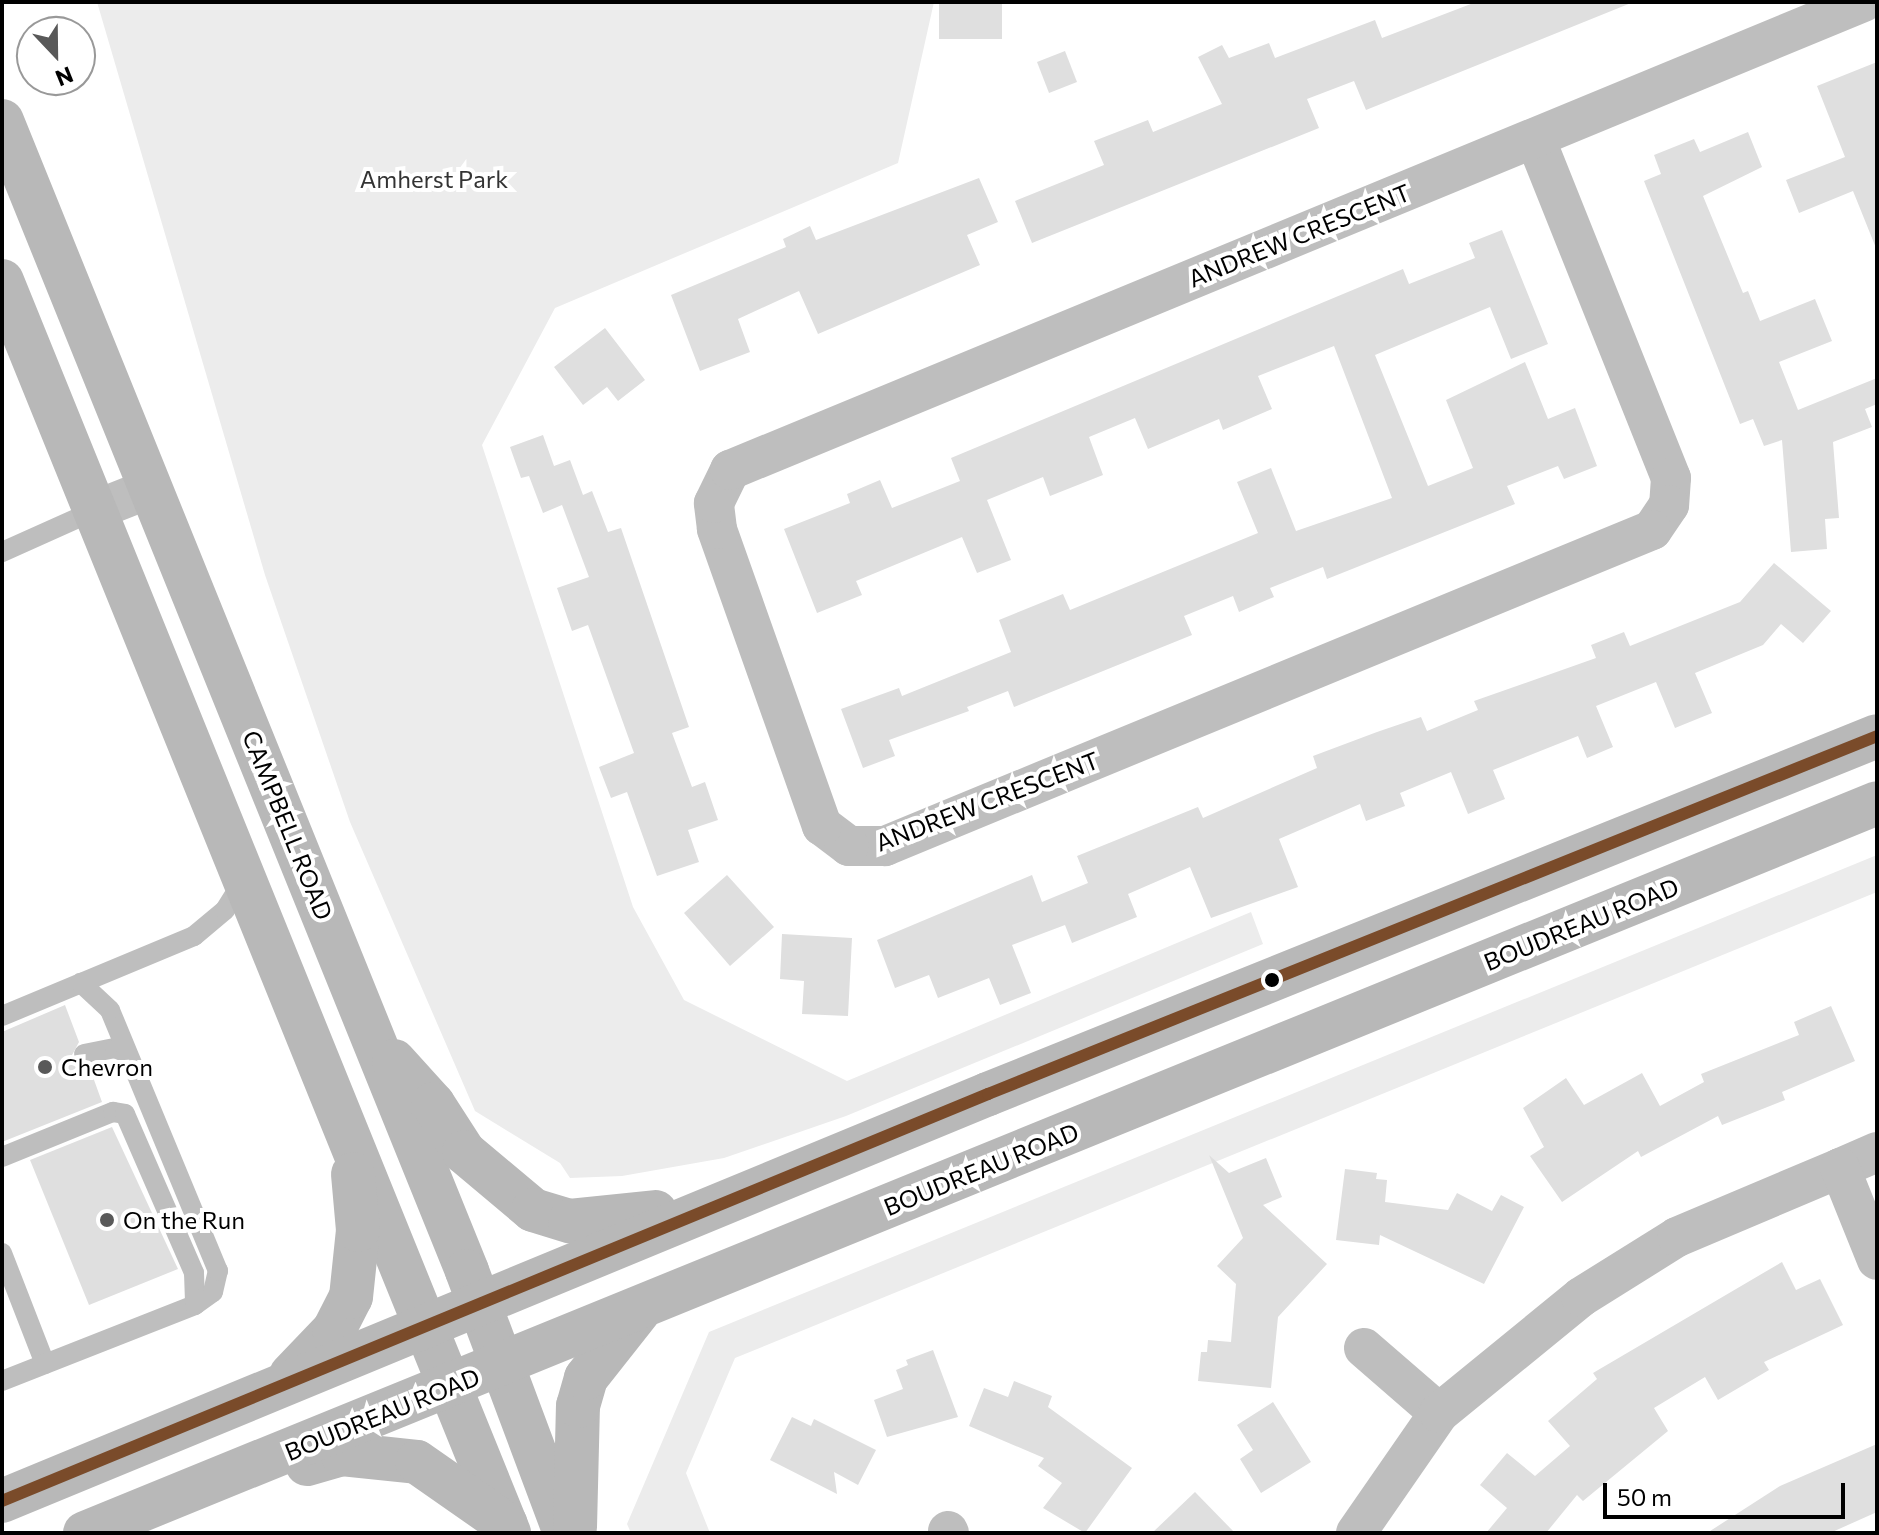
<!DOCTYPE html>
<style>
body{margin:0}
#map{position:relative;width:1879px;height:1535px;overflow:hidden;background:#fff;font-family:Commissioner,sans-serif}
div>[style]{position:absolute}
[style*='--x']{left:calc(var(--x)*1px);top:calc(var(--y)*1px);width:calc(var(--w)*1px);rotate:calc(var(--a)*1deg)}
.green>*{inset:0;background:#ececec}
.building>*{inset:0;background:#dfdfdf}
.lane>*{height:20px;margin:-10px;padding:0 10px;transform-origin:10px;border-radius:10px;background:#bebebe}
.street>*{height:40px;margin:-20px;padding:0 20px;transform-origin:20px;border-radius:20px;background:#bebebe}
.secondary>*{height:44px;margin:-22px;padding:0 22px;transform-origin:22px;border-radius:22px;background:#b8b8b8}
.bus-1>*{height:12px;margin:-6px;padding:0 6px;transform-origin:6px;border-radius:6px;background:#7a4b2a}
.dots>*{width:22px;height:22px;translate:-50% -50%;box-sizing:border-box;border:4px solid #fff;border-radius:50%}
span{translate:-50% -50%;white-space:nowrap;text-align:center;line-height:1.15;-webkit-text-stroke:8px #fff;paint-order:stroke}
.park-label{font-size:24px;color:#333}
.street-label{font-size:24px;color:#000}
.poi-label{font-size:24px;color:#000}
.left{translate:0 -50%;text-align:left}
.frame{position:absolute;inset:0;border:4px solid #000;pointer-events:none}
.north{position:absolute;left:16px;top:16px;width:80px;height:80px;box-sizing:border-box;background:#fff;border:2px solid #999;border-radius:50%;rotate:158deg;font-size:22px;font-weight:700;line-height:32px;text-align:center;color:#000}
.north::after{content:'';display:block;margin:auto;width:28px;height:36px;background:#595959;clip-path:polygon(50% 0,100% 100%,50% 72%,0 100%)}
.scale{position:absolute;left:1603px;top:1483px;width:242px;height:36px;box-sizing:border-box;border:4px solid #000;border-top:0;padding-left:10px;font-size:24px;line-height:28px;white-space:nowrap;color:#000;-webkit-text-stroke:6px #fff;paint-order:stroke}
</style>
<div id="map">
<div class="green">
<div style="clip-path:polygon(97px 2px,934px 2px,898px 163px,555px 308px,482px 445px,633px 907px,684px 1000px,847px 1081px,1251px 912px,1263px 944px,846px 1116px,724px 1158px,622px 1176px,570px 1178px,560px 1163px,475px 1111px,350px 822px,265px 575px)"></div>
<div style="clip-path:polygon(1877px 855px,1877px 892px,735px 1358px,686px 1473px,710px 1533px,631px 1533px,627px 1524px,709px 1332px)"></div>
</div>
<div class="building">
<div style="clip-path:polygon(939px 2px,1002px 2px,1002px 39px,939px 39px)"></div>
<div style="clip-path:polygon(1476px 2px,1631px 3px,1366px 110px,1354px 81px,1307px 99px,1319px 128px,1032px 243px,1015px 201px,1104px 165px,1094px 141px,1148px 120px,1153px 132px,1222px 104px,1198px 57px,1222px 45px,1229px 58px,1269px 43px,1275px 58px,1375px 20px,1382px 38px)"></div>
<div style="clip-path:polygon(1065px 51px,1077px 82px,1049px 93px,1037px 62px)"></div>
<div style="clip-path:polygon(1877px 62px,1877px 248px,1876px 248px,1853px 191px,1799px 213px,1786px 180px,1845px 157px,1817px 86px)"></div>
<div style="clip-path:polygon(1748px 132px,1762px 167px,1703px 196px,1743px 293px,1748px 291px,1760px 321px,1815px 299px,1832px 341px,1779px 362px,1798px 410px,1877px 378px,1877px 404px,1865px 409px,1872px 427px,1833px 442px,1839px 518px,1825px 519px,1827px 549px,1791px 552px,1782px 440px,1764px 446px,1753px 419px,1740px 424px,1644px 181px,1661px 174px,1654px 155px,1694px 139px,1700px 152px)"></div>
<div style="clip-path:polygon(979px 178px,998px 222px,967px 235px,980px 265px,818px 334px,799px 291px,738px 319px,750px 352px,700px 371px,671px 295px,786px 247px,783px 239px,810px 226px,816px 240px)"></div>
<div style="clip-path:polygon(1502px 230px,1548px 344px,1511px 359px,1490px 307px,1375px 355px,1428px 486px,1473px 468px,1446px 400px,1525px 362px,1548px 419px,1575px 408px,1597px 466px,1564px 479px,1558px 466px,1507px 486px,1515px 504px,1327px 579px,1323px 567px,1270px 588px,1274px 597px,1239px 612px,1233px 596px,1184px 616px,1192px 635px,1014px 707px,1008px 691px,967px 707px,969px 711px,889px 740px,895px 756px,863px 768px,841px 709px,899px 688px,902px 696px,1011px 652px,999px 620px,1063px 594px,1070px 610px,1258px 533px,1237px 482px,1271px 468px,1296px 531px,1392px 498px,1334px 346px,1258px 376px,1272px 409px,1223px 430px,1219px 419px,1148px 449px,1135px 418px,1089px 437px,1103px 475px,1050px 496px,1043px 477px,987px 500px,1011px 560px,977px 573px,962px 537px,856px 581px,862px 595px,817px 613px,784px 529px,850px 503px,847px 494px,880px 480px,892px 508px,960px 481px,951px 458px,1403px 269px,1409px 284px,1475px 258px,1469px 243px)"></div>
<div style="clip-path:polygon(605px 328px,645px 380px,618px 401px,607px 387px,583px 405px,554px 367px)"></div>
<div style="clip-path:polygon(543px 435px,554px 466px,570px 460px,583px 495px,592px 491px,608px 532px,621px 528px,689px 727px,672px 733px,692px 787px,705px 782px,718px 820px,688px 830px,699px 862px,657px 876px,627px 792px,611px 798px,599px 767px,634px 753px,588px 625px,572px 631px,557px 588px,589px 577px,562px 505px,543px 513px,529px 476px,521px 478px,510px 447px)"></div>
<div style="clip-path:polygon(1774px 563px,1831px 611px,1803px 643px,1781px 624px,1763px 645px,1695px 673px,1712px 713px,1675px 728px,1656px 682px,1596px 706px,1613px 747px,1587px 758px,1578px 736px,1493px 770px,1505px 799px,1468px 814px,1451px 772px,1400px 793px,1405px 806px,1366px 821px,1360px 804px,1279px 839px,1298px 887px,1211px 918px,1190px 867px,1128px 894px,1137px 917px,1072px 943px,1065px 925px,1012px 945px,1031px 993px,1000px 1005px,989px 978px,938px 998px,929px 975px,895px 988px,877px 940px,1032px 875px,1042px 902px,1088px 883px,1077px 856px,1198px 807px,1203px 818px,1317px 768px,1313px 756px,1377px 732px,1421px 717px,1427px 731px,1478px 710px,1474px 701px,1596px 658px,1591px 645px,1624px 632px,1630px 646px,1740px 602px)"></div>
<div style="clip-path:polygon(727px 875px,774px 927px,730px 966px,684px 913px)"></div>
<div style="clip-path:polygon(782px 934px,852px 938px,848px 1016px,802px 1014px,804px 981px,780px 979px)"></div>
<div style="clip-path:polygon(65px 1005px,79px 1042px,71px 1057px,79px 1066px,89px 1066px,102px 1102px,2px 1142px,2px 1032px)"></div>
<div style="clip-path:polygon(1831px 1006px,1855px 1061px,1782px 1092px,1785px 1100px,1722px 1125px,1718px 1116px,1641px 1157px,1638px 1151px,1562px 1202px,1530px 1156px,1544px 1147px,1523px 1108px,1566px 1078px,1584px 1105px,1642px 1073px,1660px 1106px,1704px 1082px,1701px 1074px,1799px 1035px,1794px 1022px)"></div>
<div style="clip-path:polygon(112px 1127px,178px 1269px,89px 1305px,30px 1160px)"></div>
<div style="clip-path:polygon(1209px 1155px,1229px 1173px,1266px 1158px,1282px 1197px,1263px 1205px,1327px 1264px,1278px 1317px,1271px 1388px,1198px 1381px,1201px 1352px,1207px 1352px,1208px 1340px,1231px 1342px,1236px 1284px,1217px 1266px,1243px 1238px)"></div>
<div style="clip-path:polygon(1345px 1169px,1377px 1173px,1376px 1179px,1387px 1180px,1385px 1202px,1448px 1210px,1457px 1193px,1492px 1211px,1501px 1195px,1524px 1207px,1484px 1284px,1380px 1235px,1379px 1245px,1336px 1240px)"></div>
<div style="clip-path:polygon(1782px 1262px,1796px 1290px,1820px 1279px,1843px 1325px,1764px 1362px,1769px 1370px,1718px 1400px,1705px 1377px,1654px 1408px,1668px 1431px,1583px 1501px,1577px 1495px,1546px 1533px,1486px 1533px,1507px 1508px,1480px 1485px,1507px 1453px,1535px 1476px,1570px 1446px,1548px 1421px,1597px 1379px,1593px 1373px)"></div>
<div style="clip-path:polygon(933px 1350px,958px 1417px,887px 1437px,874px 1400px,903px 1389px,896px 1370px,908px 1365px,906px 1360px)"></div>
<div style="clip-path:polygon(1014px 1381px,1052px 1396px,1048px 1407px,1132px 1468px,1085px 1533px,1043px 1508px,1062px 1483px,1038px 1466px,1044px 1458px,969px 1426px,984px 1388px,1008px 1397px)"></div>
<div style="clip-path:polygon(1273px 1402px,1311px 1462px,1261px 1493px,1240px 1459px,1253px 1450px,1237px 1425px)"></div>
<div style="clip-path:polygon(792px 1417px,811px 1426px,814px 1419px,876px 1450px,858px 1485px,834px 1472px,837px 1494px,770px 1460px)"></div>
<div style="clip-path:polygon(1877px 1444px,1877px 1512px,1830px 1533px,1707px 1533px,1780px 1486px)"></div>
<div style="clip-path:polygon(1195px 1492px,1235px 1533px,1152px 1533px)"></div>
</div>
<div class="lane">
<div style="--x:2;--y:552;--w:105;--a:-24.1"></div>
<div style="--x:2;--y:1016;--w:208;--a:-22.6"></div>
<div style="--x:194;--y:936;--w:40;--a:-40"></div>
<div style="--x:225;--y:910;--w:36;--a:-58"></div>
<div style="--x:84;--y:1054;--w:32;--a:-11"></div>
<div style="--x:115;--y:1048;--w:13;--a:23"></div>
<div style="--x:2;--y:1157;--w:120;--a:-22.1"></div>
<div style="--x:113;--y:1112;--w:12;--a:9"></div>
<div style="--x:125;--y:1114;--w:173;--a:66.5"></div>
<div style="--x:194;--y:1273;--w:32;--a:88"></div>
<div style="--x:2;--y:1253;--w:119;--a:68.8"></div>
<div style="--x:2;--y:1381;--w:207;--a:-21.5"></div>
<div style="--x:195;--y:1305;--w:22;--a:-36"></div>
<div style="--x:213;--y:1292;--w:22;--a:-77"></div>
<div style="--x:218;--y:1271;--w:282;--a:-112.5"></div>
<div style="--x:110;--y:1010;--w:40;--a:-137"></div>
</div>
<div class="street">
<div style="--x:1535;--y:138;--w:366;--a:68.2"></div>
<div style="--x:1671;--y:478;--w:27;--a:94"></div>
<div style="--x:1669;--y:505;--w:30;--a:124"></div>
<div style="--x:1652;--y:530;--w:830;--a:157.61"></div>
<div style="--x:885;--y:846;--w:36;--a:180"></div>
<div style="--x:849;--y:846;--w:34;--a:-143"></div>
<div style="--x:822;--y:826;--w:315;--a:-109.5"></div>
<div style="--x:717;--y:529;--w:26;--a:-97"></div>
<div style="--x:714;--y:503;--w:37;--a:-64"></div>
<div style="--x:730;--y:470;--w:1226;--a:-22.44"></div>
<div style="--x:98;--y:509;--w:57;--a:-21.6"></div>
<div style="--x:1840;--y:1168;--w:40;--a:-23.4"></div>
<div style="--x:1364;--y:1348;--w:99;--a:40.9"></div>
<div style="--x:948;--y:1531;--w:2;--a:63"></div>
<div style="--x:1356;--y:1533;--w:146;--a:-55.3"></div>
<div style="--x:1439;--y:1413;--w:183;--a:-39.2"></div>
<div style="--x:1581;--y:1297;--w:113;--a:-32"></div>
<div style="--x:1677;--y:1237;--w:177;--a:-22.9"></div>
<div style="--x:1840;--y:1168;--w:99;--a:68.1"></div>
</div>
<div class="secondary">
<div style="--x:2;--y:121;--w:1240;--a:67.98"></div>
<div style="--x:467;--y:1271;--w:280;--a:69.5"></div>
<div style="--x:2;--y:281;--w:1351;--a:67.95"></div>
<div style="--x:394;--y:1061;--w:58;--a:47.8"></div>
<div style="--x:433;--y:1104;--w:57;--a:57.1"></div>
<div style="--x:464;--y:1152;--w:90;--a:40"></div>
<div style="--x:533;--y:1210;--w:39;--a:17"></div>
<div style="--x:570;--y:1221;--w:86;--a:-6"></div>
<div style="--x:291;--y:1375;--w:62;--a:-46.3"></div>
<div style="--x:334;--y:1330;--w:37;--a:-63"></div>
<div style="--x:351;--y:1297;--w:67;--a:-84"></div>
<div style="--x:358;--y:1230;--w:56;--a:-95.1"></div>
<div style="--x:307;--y:1464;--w:36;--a:-16"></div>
<div style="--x:342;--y:1454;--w:75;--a:6.1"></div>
<div style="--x:417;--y:1462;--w:108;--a:34.9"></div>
<div style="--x:2;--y:1501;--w:1067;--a:-22.43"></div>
<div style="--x:988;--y:1094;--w:958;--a:-21.93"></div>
<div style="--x:575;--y:1527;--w:121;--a:-88.6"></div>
<div style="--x:578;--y:1406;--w:29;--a:-74"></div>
<div style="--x:586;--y:1378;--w:85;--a:-51.7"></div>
<div style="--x:85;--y:1533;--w:1935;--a:-22.16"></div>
</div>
<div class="bus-1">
<div style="--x:2;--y:1501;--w:1067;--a:-22.43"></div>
<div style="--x:988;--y:1094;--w:958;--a:-21.93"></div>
</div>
<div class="dots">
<div style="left:1272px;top:980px;background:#000"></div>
<div style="left:45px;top:1067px;background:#595959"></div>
<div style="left:107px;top:1220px;background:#595959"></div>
</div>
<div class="park-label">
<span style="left:434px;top:179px">Amherst Park</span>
</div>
<div class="street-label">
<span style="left:1299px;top:235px;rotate:-22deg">ANDREW CRESCENT</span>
<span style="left:987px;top:801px;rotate:-21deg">ANDREW CRESCENT</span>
<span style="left:288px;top:825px;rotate:68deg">CAMPBELL ROAD</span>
<span style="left:1581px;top:924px;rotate:-22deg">BOUDREAU ROAD</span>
<span style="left:981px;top:1169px;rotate:-22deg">BOUDREAU ROAD</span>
<span style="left:382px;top:1414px;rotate:-22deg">BOUDREAU ROAD</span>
</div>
<div class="poi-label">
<span class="left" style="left:61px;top:1067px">Chevron</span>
<span class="left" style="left:123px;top:1220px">On the Run</span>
</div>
<div class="frame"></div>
<div class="north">N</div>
<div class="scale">50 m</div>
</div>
